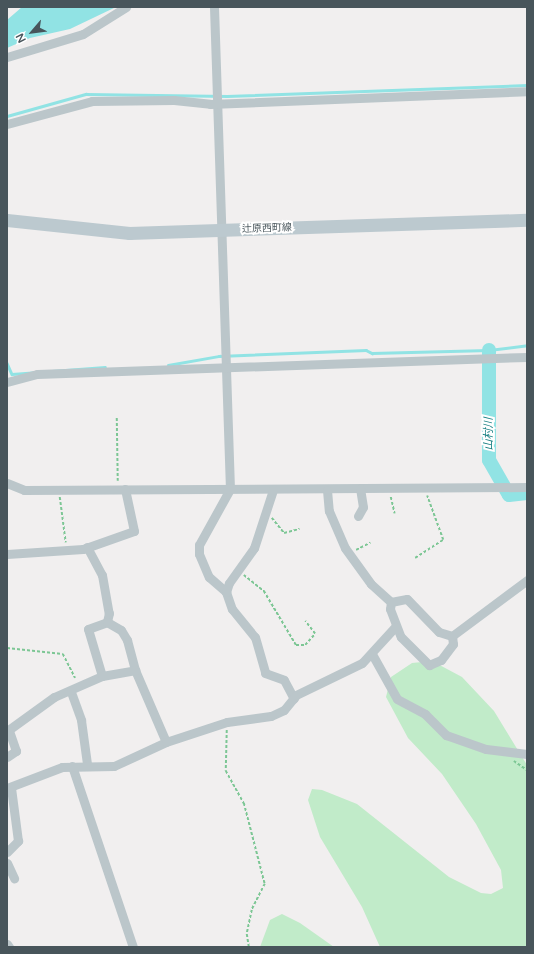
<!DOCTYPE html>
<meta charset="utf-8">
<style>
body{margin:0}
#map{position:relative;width:534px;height:954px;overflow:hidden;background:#f1efef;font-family:"Varela Round","Noto Sans JP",sans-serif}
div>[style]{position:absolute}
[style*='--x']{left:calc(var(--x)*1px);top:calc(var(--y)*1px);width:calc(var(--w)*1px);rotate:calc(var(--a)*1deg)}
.green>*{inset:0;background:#c1ebc9}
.water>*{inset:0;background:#91e3e4}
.stream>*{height:2.5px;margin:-1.25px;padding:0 1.25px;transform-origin:1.25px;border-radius:1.25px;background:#91e3e4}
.river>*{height:14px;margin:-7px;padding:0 7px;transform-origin:7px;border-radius:7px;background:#91e3e4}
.path>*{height:1.5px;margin-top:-0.75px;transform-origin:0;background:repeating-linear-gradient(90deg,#7cc694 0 3px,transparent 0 5px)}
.minor>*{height:9px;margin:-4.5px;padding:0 4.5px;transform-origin:4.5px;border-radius:4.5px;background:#bbc6ca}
.secondary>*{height:13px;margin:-6.5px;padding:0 6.5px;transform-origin:6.5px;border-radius:6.5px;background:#bcc9cf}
span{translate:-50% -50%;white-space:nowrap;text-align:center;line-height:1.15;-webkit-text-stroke:4px #fff;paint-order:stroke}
.street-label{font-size:10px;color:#48555b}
.water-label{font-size:11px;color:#177f82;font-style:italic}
.frame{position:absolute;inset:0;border:8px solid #48555b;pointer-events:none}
.north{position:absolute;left:12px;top:12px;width:40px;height:40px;-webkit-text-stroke:3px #fff;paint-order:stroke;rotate:242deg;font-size:11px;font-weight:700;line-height:16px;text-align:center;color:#48555b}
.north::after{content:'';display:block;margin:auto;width:14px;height:18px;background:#48555b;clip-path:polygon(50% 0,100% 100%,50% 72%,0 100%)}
</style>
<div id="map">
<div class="green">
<div style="clip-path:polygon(432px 661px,462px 677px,494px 711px,527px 765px,527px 947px,380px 947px,362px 907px,320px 837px,308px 800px,312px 789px,322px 790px,357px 804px,449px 877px,481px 893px,491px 894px,503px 888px,501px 870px,476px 824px,442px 774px,408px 738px,386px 697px,391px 677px,412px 663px)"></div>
<div style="clip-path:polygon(282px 914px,300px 923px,334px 947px,260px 947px,270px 920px)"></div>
</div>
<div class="water">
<div style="clip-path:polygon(22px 7px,116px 7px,70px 29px,30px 38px,7px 48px,7px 20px)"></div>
</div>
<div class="stream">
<div style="--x:7;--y:116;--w:82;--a:-15.6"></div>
<div style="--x:86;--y:94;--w:141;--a:0.8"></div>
<div style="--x:227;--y:96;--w:300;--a:-2.1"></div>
<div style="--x:7;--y:363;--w:12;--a:66"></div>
<div style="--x:12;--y:374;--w:93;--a:-4.3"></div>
<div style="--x:168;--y:365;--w:52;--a:-10"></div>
<div style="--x:219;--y:356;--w:147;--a:-2.3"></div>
<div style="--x:366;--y:350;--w:7;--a:27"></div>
<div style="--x:372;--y:353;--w:117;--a:-1.5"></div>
<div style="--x:489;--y:350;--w:38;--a:-7"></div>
</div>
<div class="river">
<div style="--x:489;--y:350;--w:110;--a:90"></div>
<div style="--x:489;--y:460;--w:40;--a:60.3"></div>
<div style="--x:509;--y:495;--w:18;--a:-6"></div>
</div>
<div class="path">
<div style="--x:117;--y:418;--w:63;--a:89.1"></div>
<div style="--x:60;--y:497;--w:46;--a:82.6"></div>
<div style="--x:391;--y:497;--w:17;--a:77"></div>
<div style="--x:272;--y:518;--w:19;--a:51"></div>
<div style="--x:284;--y:533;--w:16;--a:-15"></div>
<div style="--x:356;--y:550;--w:16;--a:-27"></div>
<div style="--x:415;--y:558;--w:33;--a:-33"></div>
<div style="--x:443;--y:540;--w:47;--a:-110"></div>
<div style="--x:244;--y:575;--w:26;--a:39"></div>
<div style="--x:264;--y:591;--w:63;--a:59.3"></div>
<div style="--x:296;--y:645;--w:9;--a:0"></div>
<div style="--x:305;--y:645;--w:15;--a:-48"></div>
<div style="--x:315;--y:634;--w:16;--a:-128"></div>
<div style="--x:7;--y:648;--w:56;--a:6.1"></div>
<div style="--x:63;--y:654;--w:27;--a:63"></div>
<div style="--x:227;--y:730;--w:41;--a:91.4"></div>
<div style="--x:226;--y:771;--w:37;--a:61"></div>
<div style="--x:244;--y:803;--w:84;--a:75.5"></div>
<div style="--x:265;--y:884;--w:29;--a:117"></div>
<div style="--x:252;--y:910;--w:25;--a:102"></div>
<div style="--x:247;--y:934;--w:13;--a:81"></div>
<div style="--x:514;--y:761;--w:16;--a:35"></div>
</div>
<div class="minor">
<div style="--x:214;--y:7;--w:482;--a:88.1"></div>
<div style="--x:230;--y:489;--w:64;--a:119"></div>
<div style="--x:199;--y:545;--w:9;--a:90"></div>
<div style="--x:199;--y:554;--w:25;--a:67"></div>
<div style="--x:209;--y:577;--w:23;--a:41"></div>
<div style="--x:226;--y:592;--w:18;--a:71"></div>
<div style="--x:232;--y:609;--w:36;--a:51"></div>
<div style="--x:255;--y:637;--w:37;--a:74"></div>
<div style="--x:265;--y:673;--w:20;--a:20"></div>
<div style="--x:284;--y:680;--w:21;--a:62"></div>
<div style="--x:7;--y:57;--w:79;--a:-16.8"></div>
<div style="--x:83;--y:34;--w:51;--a:-32.1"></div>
<div style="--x:7;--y:124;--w:88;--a:-15.1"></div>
<div style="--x:92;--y:101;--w:82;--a:-0.7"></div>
<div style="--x:174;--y:100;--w:36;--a:6"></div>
<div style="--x:210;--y:104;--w:317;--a:-2.3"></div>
<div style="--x:7;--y:382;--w:31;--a:-15"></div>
<div style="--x:37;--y:374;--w:490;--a:-2"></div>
<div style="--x:7;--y:483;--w:18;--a:22"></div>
<div style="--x:24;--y:490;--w:503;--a:-0.34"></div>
<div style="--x:327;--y:490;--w:21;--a:85"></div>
<div style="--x:329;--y:511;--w:40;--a:66.6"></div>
<div style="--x:345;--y:548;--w:44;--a:54.2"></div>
<div style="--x:371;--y:584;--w:27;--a:42"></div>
<div style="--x:358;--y:516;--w:10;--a:-61"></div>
<div style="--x:363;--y:507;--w:18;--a:-99"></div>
<div style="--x:87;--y:547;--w:32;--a:62"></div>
<div style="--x:102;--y:575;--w:39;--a:80"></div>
<div style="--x:109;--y:613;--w:9;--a:103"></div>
<div style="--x:7;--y:554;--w:76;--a:-3.8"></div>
<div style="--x:83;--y:549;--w:54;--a:-19.4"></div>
<div style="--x:134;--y:531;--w:43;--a:-102.1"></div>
<div style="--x:226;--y:592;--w:9;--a:-72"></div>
<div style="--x:229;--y:583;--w:43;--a:-54.5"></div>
<div style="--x:254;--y:548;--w:61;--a:-71.9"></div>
<div style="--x:391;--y:602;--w:7;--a:98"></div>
<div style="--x:390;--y:609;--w:30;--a:69"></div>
<div style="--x:401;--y:637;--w:40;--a:45"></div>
<div style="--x:429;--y:665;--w:13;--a:-23"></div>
<div style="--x:441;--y:660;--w:20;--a:-53"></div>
<div style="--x:453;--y:644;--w:8;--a:-97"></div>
<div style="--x:391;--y:602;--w:16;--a:-11"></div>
<div style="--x:407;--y:599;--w:46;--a:45.9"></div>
<div style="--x:439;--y:632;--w:14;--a:17"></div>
<div style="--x:452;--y:636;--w:94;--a:-36.7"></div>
<div style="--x:372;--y:654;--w:51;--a:60.9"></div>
<div style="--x:397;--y:699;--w:32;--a:28"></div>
<div style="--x:425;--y:714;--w:30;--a:45"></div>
<div style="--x:446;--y:735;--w:42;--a:19.3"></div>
<div style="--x:486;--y:749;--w:41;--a:7"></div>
<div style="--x:102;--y:676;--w:49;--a:-106.6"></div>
<div style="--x:88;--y:629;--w:20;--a:-20"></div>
<div style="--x:107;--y:622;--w:16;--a:30"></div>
<div style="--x:121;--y:630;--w:12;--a:59"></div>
<div style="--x:127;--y:640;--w:31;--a:75"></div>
<div style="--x:135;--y:670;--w:78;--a:66.7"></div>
<div style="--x:71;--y:692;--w:30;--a:70"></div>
<div style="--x:81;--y:720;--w:44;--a:82.2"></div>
<div style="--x:7;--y:731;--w:58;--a:-35.9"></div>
<div style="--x:54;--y:697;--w:52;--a:-23.6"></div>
<div style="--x:102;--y:676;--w:34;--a:-10"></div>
<div style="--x:7;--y:757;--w:11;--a:-34"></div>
<div style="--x:16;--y:751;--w:21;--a:-109"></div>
<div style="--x:72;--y:766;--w:191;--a:71.4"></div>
<div style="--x:7;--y:788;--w:59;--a:-20.9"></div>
<div style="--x:62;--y:767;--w:52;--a:-1.1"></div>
<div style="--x:114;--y:766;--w:57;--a:-24.8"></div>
<div style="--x:166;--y:742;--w:64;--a:-18.2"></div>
<div style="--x:227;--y:722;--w:44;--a:-7.8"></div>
<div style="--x:271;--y:716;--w:14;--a:-25"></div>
<div style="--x:284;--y:710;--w:19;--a:-51"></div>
<div style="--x:296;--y:695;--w:73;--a:-25.9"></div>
<div style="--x:362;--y:663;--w:49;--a:-47.5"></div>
<div style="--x:7;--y:852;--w:16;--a:-45"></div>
<div style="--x:18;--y:841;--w:53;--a:-97.5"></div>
<div style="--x:7;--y:863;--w:17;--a:65"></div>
<div style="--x:7;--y:944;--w:4;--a:56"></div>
</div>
<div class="secondary">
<div style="--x:7;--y:220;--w:123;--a:6.1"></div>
<div style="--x:129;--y:233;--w:398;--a:-1.9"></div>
</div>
<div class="street-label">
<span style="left:267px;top:229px;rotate:-2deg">辻原西町線</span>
</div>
<div class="water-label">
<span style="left:489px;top:434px;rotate:-90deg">山村川</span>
</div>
<div class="frame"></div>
<div class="north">N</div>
</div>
